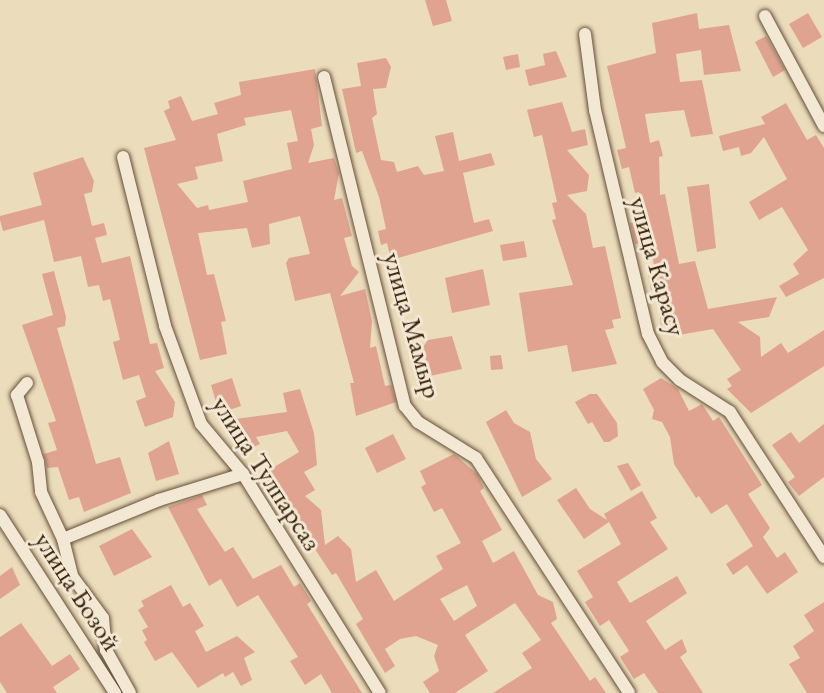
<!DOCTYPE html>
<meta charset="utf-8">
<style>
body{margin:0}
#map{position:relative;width:824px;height:693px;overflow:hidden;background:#ebdcbb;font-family:"EB Garamond",serif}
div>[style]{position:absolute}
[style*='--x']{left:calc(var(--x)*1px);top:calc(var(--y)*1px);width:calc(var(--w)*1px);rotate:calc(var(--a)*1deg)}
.building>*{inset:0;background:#e0a38f}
.roads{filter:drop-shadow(0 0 2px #655038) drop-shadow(0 0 2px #655038)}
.street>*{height:12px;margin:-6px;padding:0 6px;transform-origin:6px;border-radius:6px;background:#f2e8d3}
span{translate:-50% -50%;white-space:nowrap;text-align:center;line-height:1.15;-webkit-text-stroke:6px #f2e8d3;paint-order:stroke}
.street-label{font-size:27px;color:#38220c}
</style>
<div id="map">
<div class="building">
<div style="clip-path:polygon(425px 0,446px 0,452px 21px,433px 26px)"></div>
<div style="clip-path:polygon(697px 13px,699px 29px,729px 25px,741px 71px,704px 75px,701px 50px,676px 54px,680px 82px,702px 80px,713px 134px,691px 137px,684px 110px,645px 114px,650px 143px,659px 140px,663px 156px,659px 157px,660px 195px,665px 194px,679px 264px,695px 261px,708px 309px,777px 297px,769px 317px,738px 322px,760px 337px,761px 357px,781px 343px,788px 353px,824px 330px,824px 366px,751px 413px,727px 389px,732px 386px,727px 379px,741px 370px,713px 329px,673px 336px,671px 326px,661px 328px,658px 288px,651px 290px,648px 273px,655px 271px,650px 242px,635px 244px,630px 223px,645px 220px,639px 192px,635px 193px,629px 167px,622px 169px,617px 150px,626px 148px,607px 66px,656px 53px,652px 23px)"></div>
<div style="clip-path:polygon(808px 13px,822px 37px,803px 48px,789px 24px)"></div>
<div style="clip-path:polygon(766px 36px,785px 70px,773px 77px,755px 42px)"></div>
<div style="clip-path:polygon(556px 51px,567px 77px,529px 86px,525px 70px,545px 65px,543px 54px)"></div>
<div style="clip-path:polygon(518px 54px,520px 67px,506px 70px,503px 57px)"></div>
<div style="clip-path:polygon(386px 58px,391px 67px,386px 88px,373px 89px,377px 114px,372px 118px,381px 160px,394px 162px,397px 172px,418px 166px,424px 175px,444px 171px,435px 136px,453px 132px,459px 161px,491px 153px,495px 165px,463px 173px,474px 223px,489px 219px,493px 231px,391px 260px,387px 243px,381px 245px,378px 231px,386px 229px,379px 197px,362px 151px,356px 153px,342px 89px,361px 86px,357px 63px)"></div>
<div style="clip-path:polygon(evenodd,315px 69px,322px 126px,311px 129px,314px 145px,308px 163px,334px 158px,339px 173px,334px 200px,342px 198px,352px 236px,344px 238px,352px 266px,359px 272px,340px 296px,365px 289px,372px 321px,370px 348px,376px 346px,385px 386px,391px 385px,396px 402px,356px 416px,350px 383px,354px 383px,330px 293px,295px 301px,286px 263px,289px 258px,310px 254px,300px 216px,269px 224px,270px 244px,252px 248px,247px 228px,198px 233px,207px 275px,214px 274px,226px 321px,221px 322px,227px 354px,200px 360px,144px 148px,176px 140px,164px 111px,170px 108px,168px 101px,181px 96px,192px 121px,218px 114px,214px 103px,241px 95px,239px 82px,315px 69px,291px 110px,298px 141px,287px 143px,292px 169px,243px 181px,248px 202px,209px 210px,208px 205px,197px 208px,177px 184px,198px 179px,195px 167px,223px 161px,217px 134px,246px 125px,244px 118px,291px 110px)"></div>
<div style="clip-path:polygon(562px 102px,572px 132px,585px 129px,588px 145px,567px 150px,589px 175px,587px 191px,567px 195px,586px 214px,593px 248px,605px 246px,621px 318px,612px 320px,614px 328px,605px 330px,617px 364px,572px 372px,567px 345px,528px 352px,519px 293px,573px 285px,552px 220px,556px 219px,552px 203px,557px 202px,542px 135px,534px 137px,527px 110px)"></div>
<div style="clip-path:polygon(786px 103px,807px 140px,816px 135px,824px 148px,824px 278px,786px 297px,779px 286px,799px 274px,793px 264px,808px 250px,782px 207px,759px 220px,749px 202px,787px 179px,764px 137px,751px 153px,741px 156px,739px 147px,723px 151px,719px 136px,765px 124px,761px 117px)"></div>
<div style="clip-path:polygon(83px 157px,94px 181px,92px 192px,84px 194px,92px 226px,104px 223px,107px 235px,95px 238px,102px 263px,130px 256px,150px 344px,157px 343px,164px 368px,155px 371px,175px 402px,173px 417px,145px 427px,136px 401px,146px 397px,139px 375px,123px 380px,113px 342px,120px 340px,110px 299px,103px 301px,99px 285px,88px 287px,81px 256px,54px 262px,44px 220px,3px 231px,0 220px,0 216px,42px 205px,33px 173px)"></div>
<div style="clip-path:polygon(709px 184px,716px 248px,697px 252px,687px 187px)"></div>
<div style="clip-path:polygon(524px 241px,527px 257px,503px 261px,500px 245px)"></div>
<div style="clip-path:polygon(483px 269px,490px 305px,452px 313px,445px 278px)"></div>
<div style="clip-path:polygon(54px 271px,66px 317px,65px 326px,57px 328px,96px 464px,120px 457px,131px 493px,84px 512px,79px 497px,69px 500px,58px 467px,47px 468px,44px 454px,57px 450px,48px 423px,56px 421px,22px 325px,53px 315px,42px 274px)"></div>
<div style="clip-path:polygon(452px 336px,462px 369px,430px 376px,423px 347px,428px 340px)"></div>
<div style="clip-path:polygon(501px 355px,503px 369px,491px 370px,490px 356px)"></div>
<div style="clip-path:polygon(232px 378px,241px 406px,226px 411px,222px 400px,216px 402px,211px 385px)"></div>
<div style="clip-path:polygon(661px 378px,678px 389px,689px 411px,702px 404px,713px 421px,719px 417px,762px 485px,748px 494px,770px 528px,763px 537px,777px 558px,785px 552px,798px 572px,767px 594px,747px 565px,733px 575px,726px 564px,753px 546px,727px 504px,711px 514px,699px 496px,696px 498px,674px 464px,670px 437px,662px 422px,652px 419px,654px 410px,643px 389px)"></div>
<div style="clip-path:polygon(evenodd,300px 389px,314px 433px,317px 465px,304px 472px,315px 490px,305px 496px,321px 510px,325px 545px,338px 536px,351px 549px,356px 582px,376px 570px,394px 601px,443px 569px,436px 556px,461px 543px,442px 508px,434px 512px,421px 487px,426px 484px,420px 471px,454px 454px,477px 474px,484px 488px,480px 491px,502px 530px,482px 541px,493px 563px,514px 551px,538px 595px,553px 602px,557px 619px,551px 623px,590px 681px,595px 677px,606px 693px,493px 693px,532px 668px,522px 653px,541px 640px,515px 603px,465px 635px,488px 671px,455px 693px,430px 693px,423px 682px,439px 671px,434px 656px,438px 645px,416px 636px,400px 639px,385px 649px,395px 666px,385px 673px,356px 624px,363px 619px,336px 573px,332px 575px,287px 506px,280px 510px,261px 475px,299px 452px,287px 431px,256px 437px,260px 444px,246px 451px,236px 432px,235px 419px,287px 412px,283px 393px,300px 389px,467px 585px,477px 606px,454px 621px,440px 599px,467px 585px)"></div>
<div style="clip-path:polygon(590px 394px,597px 394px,617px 423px,618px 436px,609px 442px,604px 442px,592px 422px,588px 424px,575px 402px)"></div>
<div style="clip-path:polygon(506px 410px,514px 423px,530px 432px,536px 459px,552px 479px,522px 497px,486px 422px)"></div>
<div style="clip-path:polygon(824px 424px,824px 477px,799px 496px,788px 482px,795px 477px,772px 445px,791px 432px,799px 443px)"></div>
<div style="clip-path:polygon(393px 434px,406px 459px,377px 473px,365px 448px)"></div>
<div style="clip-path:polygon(169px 441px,179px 474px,156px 481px,148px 453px)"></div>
<div style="clip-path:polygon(628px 463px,641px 485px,631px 491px,617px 466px)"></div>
<div style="clip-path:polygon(576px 488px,590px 509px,607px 520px,604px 514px,642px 491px,657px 518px,650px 522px,668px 549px,617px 582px,630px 603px,677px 576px,687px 593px,646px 621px,665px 650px,682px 639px,687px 652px,680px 657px,703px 693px,658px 693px,644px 673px,634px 679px,620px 657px,629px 651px,609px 620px,600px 626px,585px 602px,593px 597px,577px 571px,621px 544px,609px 522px,584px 539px,557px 500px)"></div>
<div style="clip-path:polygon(202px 495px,207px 505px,197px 509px,207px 525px,225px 552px,233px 547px,253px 579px,281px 565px,294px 587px,300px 583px,311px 601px,307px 604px,362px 693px,332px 693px,321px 674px,305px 685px,290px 661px,298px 657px,258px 595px,237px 607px,221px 579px,209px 586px,168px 507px)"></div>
<div style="clip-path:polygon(132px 529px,152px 557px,114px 576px,99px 546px)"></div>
<div style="clip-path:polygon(12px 567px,20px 585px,0 599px,0 576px)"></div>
<div style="clip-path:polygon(171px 585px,183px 607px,190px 603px,204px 626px,195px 631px,206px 652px,237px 636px,255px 652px,244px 658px,252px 680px,241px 686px,233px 672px,225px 677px,223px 673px,198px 688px,172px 652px,155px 661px,144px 642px,147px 640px,142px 630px,148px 627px,138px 610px,144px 606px,141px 601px)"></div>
<div style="clip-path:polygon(824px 602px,824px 693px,807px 693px,789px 664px,800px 658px,793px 646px,814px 631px,804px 615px)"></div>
<div style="clip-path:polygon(21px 623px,52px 666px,70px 654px,80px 669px,53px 687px,57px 693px,7px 693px,0 682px,0 637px)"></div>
</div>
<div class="roads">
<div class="street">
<div style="--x:765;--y:16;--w:125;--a:61.8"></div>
<div style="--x:585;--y:34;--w:77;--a:82.5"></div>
<div style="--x:595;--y:110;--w:230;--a:76.7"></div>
<div style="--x:648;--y:334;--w:31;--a:63"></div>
<div style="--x:662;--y:362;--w:25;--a:45"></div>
<div style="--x:680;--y:380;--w:59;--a:32.6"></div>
<div style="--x:730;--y:412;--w:173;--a:57"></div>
<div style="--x:324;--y:77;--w:339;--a:76.2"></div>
<div style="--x:405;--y:406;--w:21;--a:51"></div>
<div style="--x:418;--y:422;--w:68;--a:31.8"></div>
<div style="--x:476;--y:458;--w:280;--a:56.9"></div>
<div style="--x:123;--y:157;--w:174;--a:76"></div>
<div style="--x:165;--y:326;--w:104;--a:69.8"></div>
<div style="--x:201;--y:424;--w:65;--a:50"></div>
<div style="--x:243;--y:474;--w:258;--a:58"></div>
<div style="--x:27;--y:383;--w:16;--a:130"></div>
<div style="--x:17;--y:395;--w:70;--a:72.6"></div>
<div style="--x:38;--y:462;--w:30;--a:84"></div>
<div style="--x:41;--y:492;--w:52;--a:64.9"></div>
<div style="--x:63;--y:539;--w:38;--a:76"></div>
<div style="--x:72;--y:576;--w:52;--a:53.6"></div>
<div style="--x:103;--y:618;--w:32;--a:85"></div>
<div style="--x:106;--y:650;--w:49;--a:60.8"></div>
<div style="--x:0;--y:515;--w:212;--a:57.1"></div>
<div style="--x:63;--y:539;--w:104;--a:-22.1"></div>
<div style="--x:159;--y:500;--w:88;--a:-17.2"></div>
</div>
</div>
<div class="street-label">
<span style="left:658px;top:266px;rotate:74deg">улица Карасу</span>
<span style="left:413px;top:325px;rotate:74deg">улица Мамыр</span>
<span style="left:267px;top:473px;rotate:57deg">улица Тулпарсаз</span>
<span style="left:78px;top:591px;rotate:57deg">улица Бозой</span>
</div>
</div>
